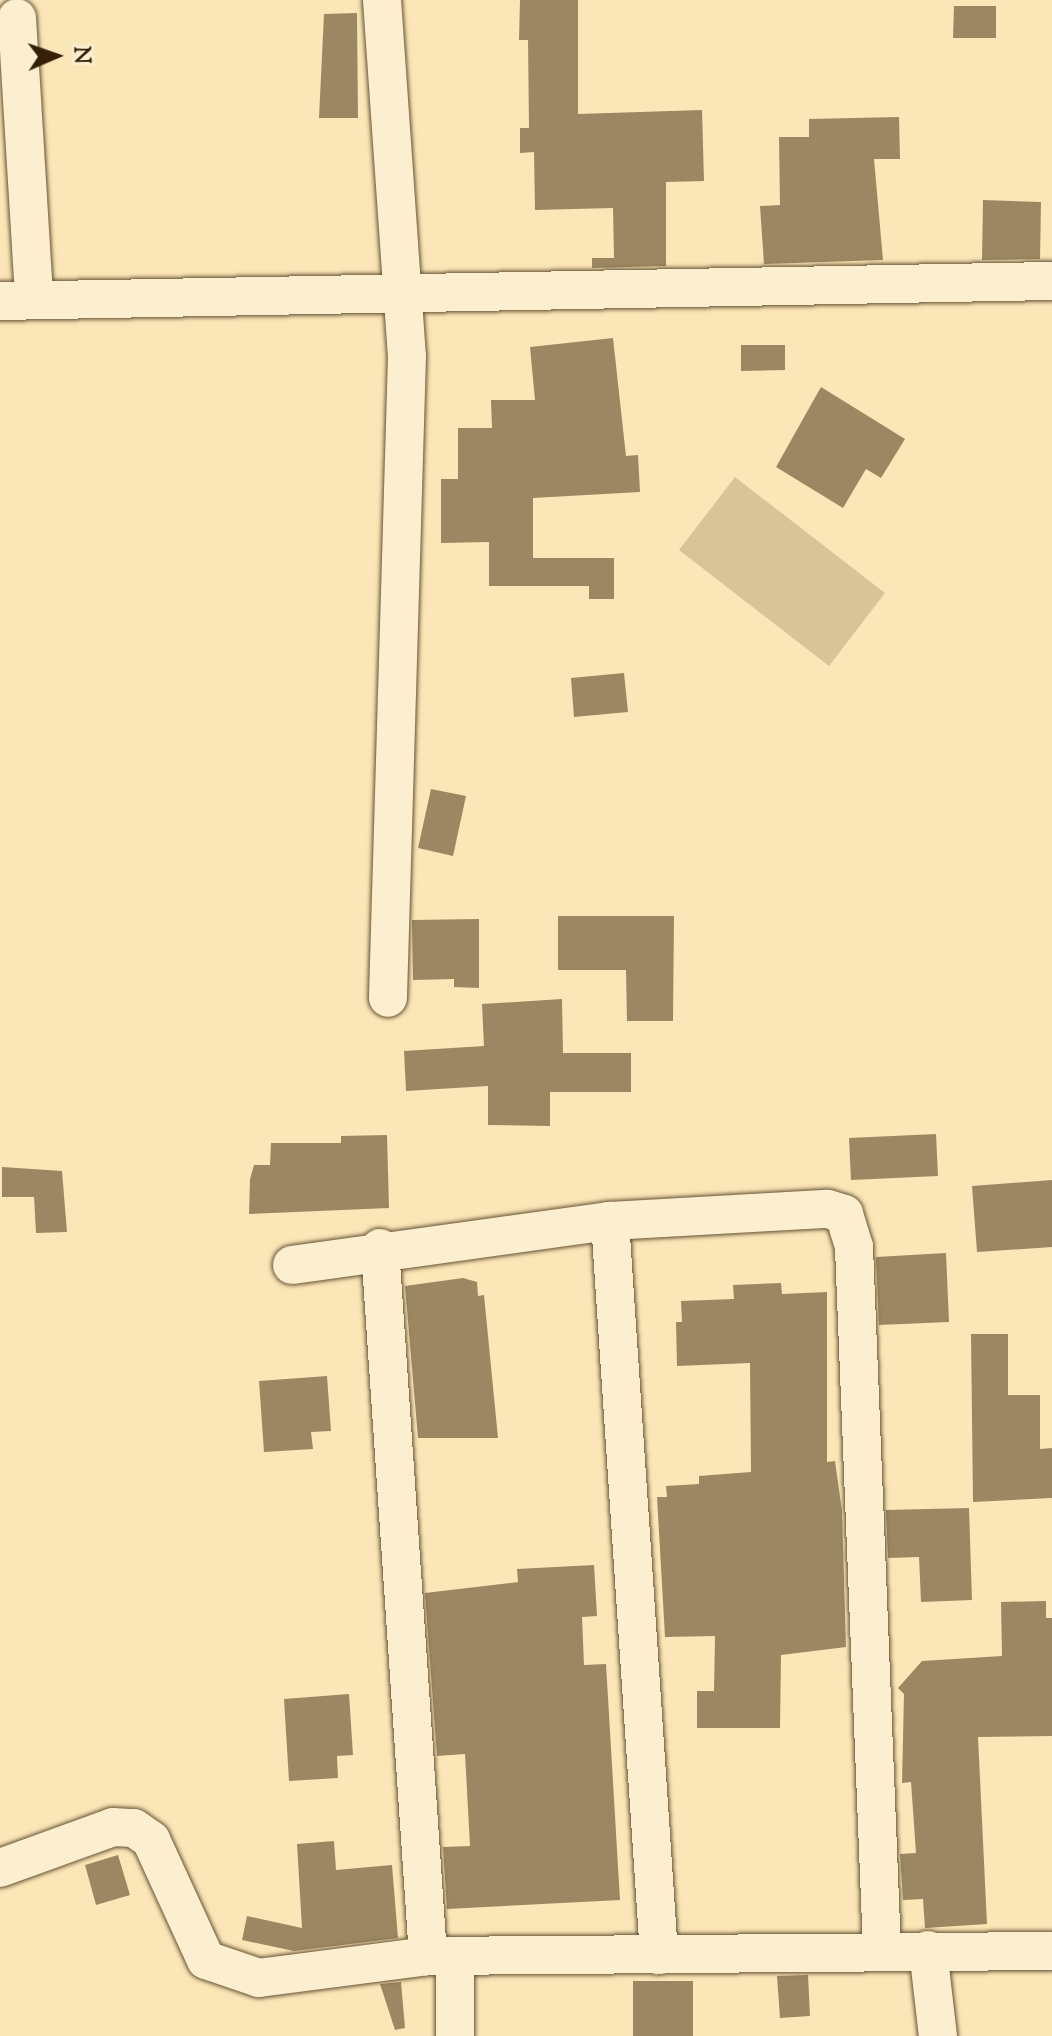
<!DOCTYPE html>
<style>
body{margin:0}
#map{position:relative;width:1052px;height:2036px;overflow:hidden;background:#fbe6b7;font-family:"Sorts Mill Goudy",serif}
div>[style]{position:absolute}
[style*='--x']{left:calc(var(--x)*1px);top:calc(var(--y)*1px);width:calc(var(--w)*1px);rotate:calc(var(--a)*1deg)}
.green>*{inset:0;background:#d9c499}
.building>*{inset:0;background:#9c8763}
.roads{filter:drop-shadow(0 0 2px #665233) drop-shadow(0 0 2px #665233)}
.minor>*{height:38px;margin:-19px;padding:0 19px;transform-origin:19px;border-radius:19px;background:#fcefd0}
span{translate:-50% -50%;white-space:nowrap;text-align:center;line-height:1.15;-webkit-text-stroke:8px #fcefd0;paint-order:stroke}
.north{position:absolute;left:16px;top:16px;width:80px;height:80px;-webkit-text-stroke:6px #fcefd0;paint-order:stroke;rotate:88deg;font-size:22px;font-weight:700;line-height:32px;text-align:center;color:#352007}
.north::after{content:'';display:block;margin:auto;width:28px;height:36px;background:#352007;clip-path:polygon(50% 0,100% 100%,50% 72%,0 100%)}
</style>
<div id="map">
<div class="green">
<div style="clip-path:polygon(735px 477px,885px 593px,829px 666px,679px 550px)"></div>
</div>
<div class="building">
<div style="clip-path:polygon(520px 0,578px 0,578px 114px,702px 110px,704px 181px,666px 182px,666px 266px,592px 268px,592px 258px,614px 258px,613px 208px,535px 210px,534px 152px,520px 153px,520px 128px,529px 128px,528px 40px,519px 40px)"></div>
<div style="clip-path:polygon(954px 6px,996px 6px,996px 38px,953px 38px)"></div>
<div style="clip-path:polygon(357px 13px,358px 118px,319px 118px,324px 14px)"></div>
<div style="clip-path:polygon(899px 117px,900px 159px,874px 159px,883px 260px,764px 264px,760px 206px,780px 205px,779px 137px,809px 137px,809px 119px)"></div>
<div style="clip-path:polygon(983px 200px,1041px 202px,1040px 259px,982px 260px)"></div>
<div style="clip-path:polygon(613px 338px,626px 456px,638px 455px,640px 492px,533px 498px,533px 558px,614px 558px,614px 599px,589px 599px,589px 586px,489px 586px,489px 542px,441px 543px,441px 479px,458px 479px,458px 428px,492px 428px,491px 400px,535px 400px,530px 347px)"></div>
<div style="clip-path:polygon(741px 345px,785px 345px,785px 370px,741px 371px)"></div>
<div style="clip-path:polygon(821px 387px,905px 439px,881px 478px,866px 469px,843px 508px,776px 467px)"></div>
<div style="clip-path:polygon(624px 673px,628px 712px,574px 717px,571px 678px)"></div>
<div style="clip-path:polygon(431px 789px,466px 796px,453px 856px,418px 848px)"></div>
<div style="clip-path:polygon(558px 916px,674px 916px,673px 1021px,627px 1021px,626px 970px,558px 970px)"></div>
<div style="clip-path:polygon(479px 919px,479px 988px,454px 987px,454px 979px,413px 980px,412px 920px)"></div>
<div style="clip-path:polygon(562px 999px,563px 1053px,631px 1053px,631px 1092px,550px 1092px,550px 1126px,488px 1125px,488px 1086px,406px 1091px,404px 1051px,484px 1046px,482px 1004px)"></div>
<div style="clip-path:polygon(936px 1134px,938px 1176px,851px 1180px,849px 1138px)"></div>
<div style="clip-path:polygon(387px 1135px,389px 1208px,249px 1214px,250px 1179px,254px 1165px,270px 1165px,271px 1143px,341px 1143px,341px 1136px)"></div>
<div style="clip-path:polygon(2px 1167px,62px 1171px,67px 1232px,36px 1233px,34px 1197px,2px 1197px)"></div>
<div style="clip-path:polygon(1052px 1180px,1052px 1247px,977px 1252px,972px 1186px)"></div>
<div style="clip-path:polygon(946px 1253px,949px 1322px,879px 1325px,876px 1257px)"></div>
<div style="clip-path:polygon(463px 1278px,477px 1282px,478px 1296px,484px 1295px,498px 1438px,418px 1438px,405px 1286px)"></div>
<div style="clip-path:polygon(781px 1283px,782px 1294px,827px 1292px,827px 1462px,835px 1461px,842px 1511px,846px 1647px,781px 1655px,780px 1728px,697px 1728px,697px 1691px,714px 1691px,715px 1636px,665px 1637px,657px 1497px,667px 1497px,666px 1486px,699px 1484px,699px 1476px,751px 1472px,750px 1363px,677px 1366px,676px 1322px,682px 1322px,681px 1301px,734px 1299px,733px 1285px)"></div>
<div style="clip-path:polygon(971px 1334px,1008px 1334px,1008px 1395px,1040px 1395px,1040px 1449px,1052px 1448px,1052px 1498px,973px 1502px)"></div>
<div style="clip-path:polygon(327px 1376px,331px 1431px,311px 1432px,313px 1449px,264px 1452px,259px 1381px)"></div>
<div style="clip-path:polygon(969px 1508px,972px 1600px,921px 1602px,919px 1557px,888px 1558px,886px 1510px)"></div>
<div style="clip-path:polygon(594px 1565px,597px 1616px,582px 1617px,584px 1665px,606px 1664px,620px 1900px,447px 1909px,443px 1847px,470px 1846px,465px 1754px,437px 1756px,425px 1593px,518px 1582px,517px 1569px)"></div>
<div style="clip-path:polygon(1046px 1601px,1046px 1618px,1052px 1618px,1052px 1736px,978px 1737px,987px 1924px,925px 1928px,923px 1899px,903px 1900px,900px 1854px,916px 1853px,911px 1782px,902px 1783px,904px 1694px,898px 1688px,922px 1661px,1002px 1656px,1001px 1602px)"></div>
<div style="clip-path:polygon(349px 1694px,353px 1755px,337px 1756px,338px 1778px,289px 1781px,284px 1699px)"></div>
<div style="clip-path:polygon(334px 1841px,336px 1870px,392px 1865px,398px 1938px,294px 1951px,242px 1940px,247px 1916px,302px 1928px,297px 1844px)"></div>
<div style="clip-path:polygon(118px 1855px,130px 1895px,96px 1905px,85px 1865px)"></div>
<div style="clip-path:polygon(808px 1975px,810px 2016px,780px 2018px,777px 1976px)"></div>
<div style="clip-path:polygon(633px 1981px,693px 1981px,693px 2036px,633px 2036px)"></div>
<div style="clip-path:polygon(401px 1982px,405px 2028px,395px 2030px,380px 1984px)"></div>
</div>
<div class="roads">
<div class="minor">
<div style="--x:382;--y:0;--w:357;--a:86"></div>
<div style="--x:407;--y:356;--w:642;--a:91.7"></div>
<div style="--x:17;--y:18;--w:280;--a:86.5"></div>
<div style="--x:0;--y:301;--w:1052;--a:-1.09"></div>
<div style="--x:610;--y:1221;--w:736;--a:86.18"></div>
<div style="--x:380;--y:1248;--w:710;--a:86.12"></div>
<div style="--x:292;--y:1265;--w:321;--a:-7.9"></div>
<div style="--x:610;--y:1221;--w:218;--a:-3.2"></div>
<div style="--x:828;--y:1209;--w:17;--a:17"></div>
<div style="--x:844;--y:1214;--w:34;--a:73"></div>
<div style="--x:854;--y:1247;--w:704;--a:87.72"></div>
<div style="--x:0;--y:1868;--w:120;--a:-19.9"></div>
<div style="--x:113;--y:1827;--w:21;--a:3"></div>
<div style="--x:134;--y:1828;--w:21;--a:35"></div>
<div style="--x:151;--y:1840;--w:132;--a:65.4"></div>
<div style="--x:206;--y:1960;--w:56;--a:18.8"></div>
<div style="--x:259;--y:1978;--w:170;--a:-7.4"></div>
<div style="--x:428;--y:1956;--w:624;--a:-0.46"></div>
<div style="--x:928;--y:1950;--w:87;--a:83.4"></div>
<div style="--x:455;--y:2036;--w:79;--a:-90"></div>
</div>
</div>
<div class="north">N</div>
</div>
